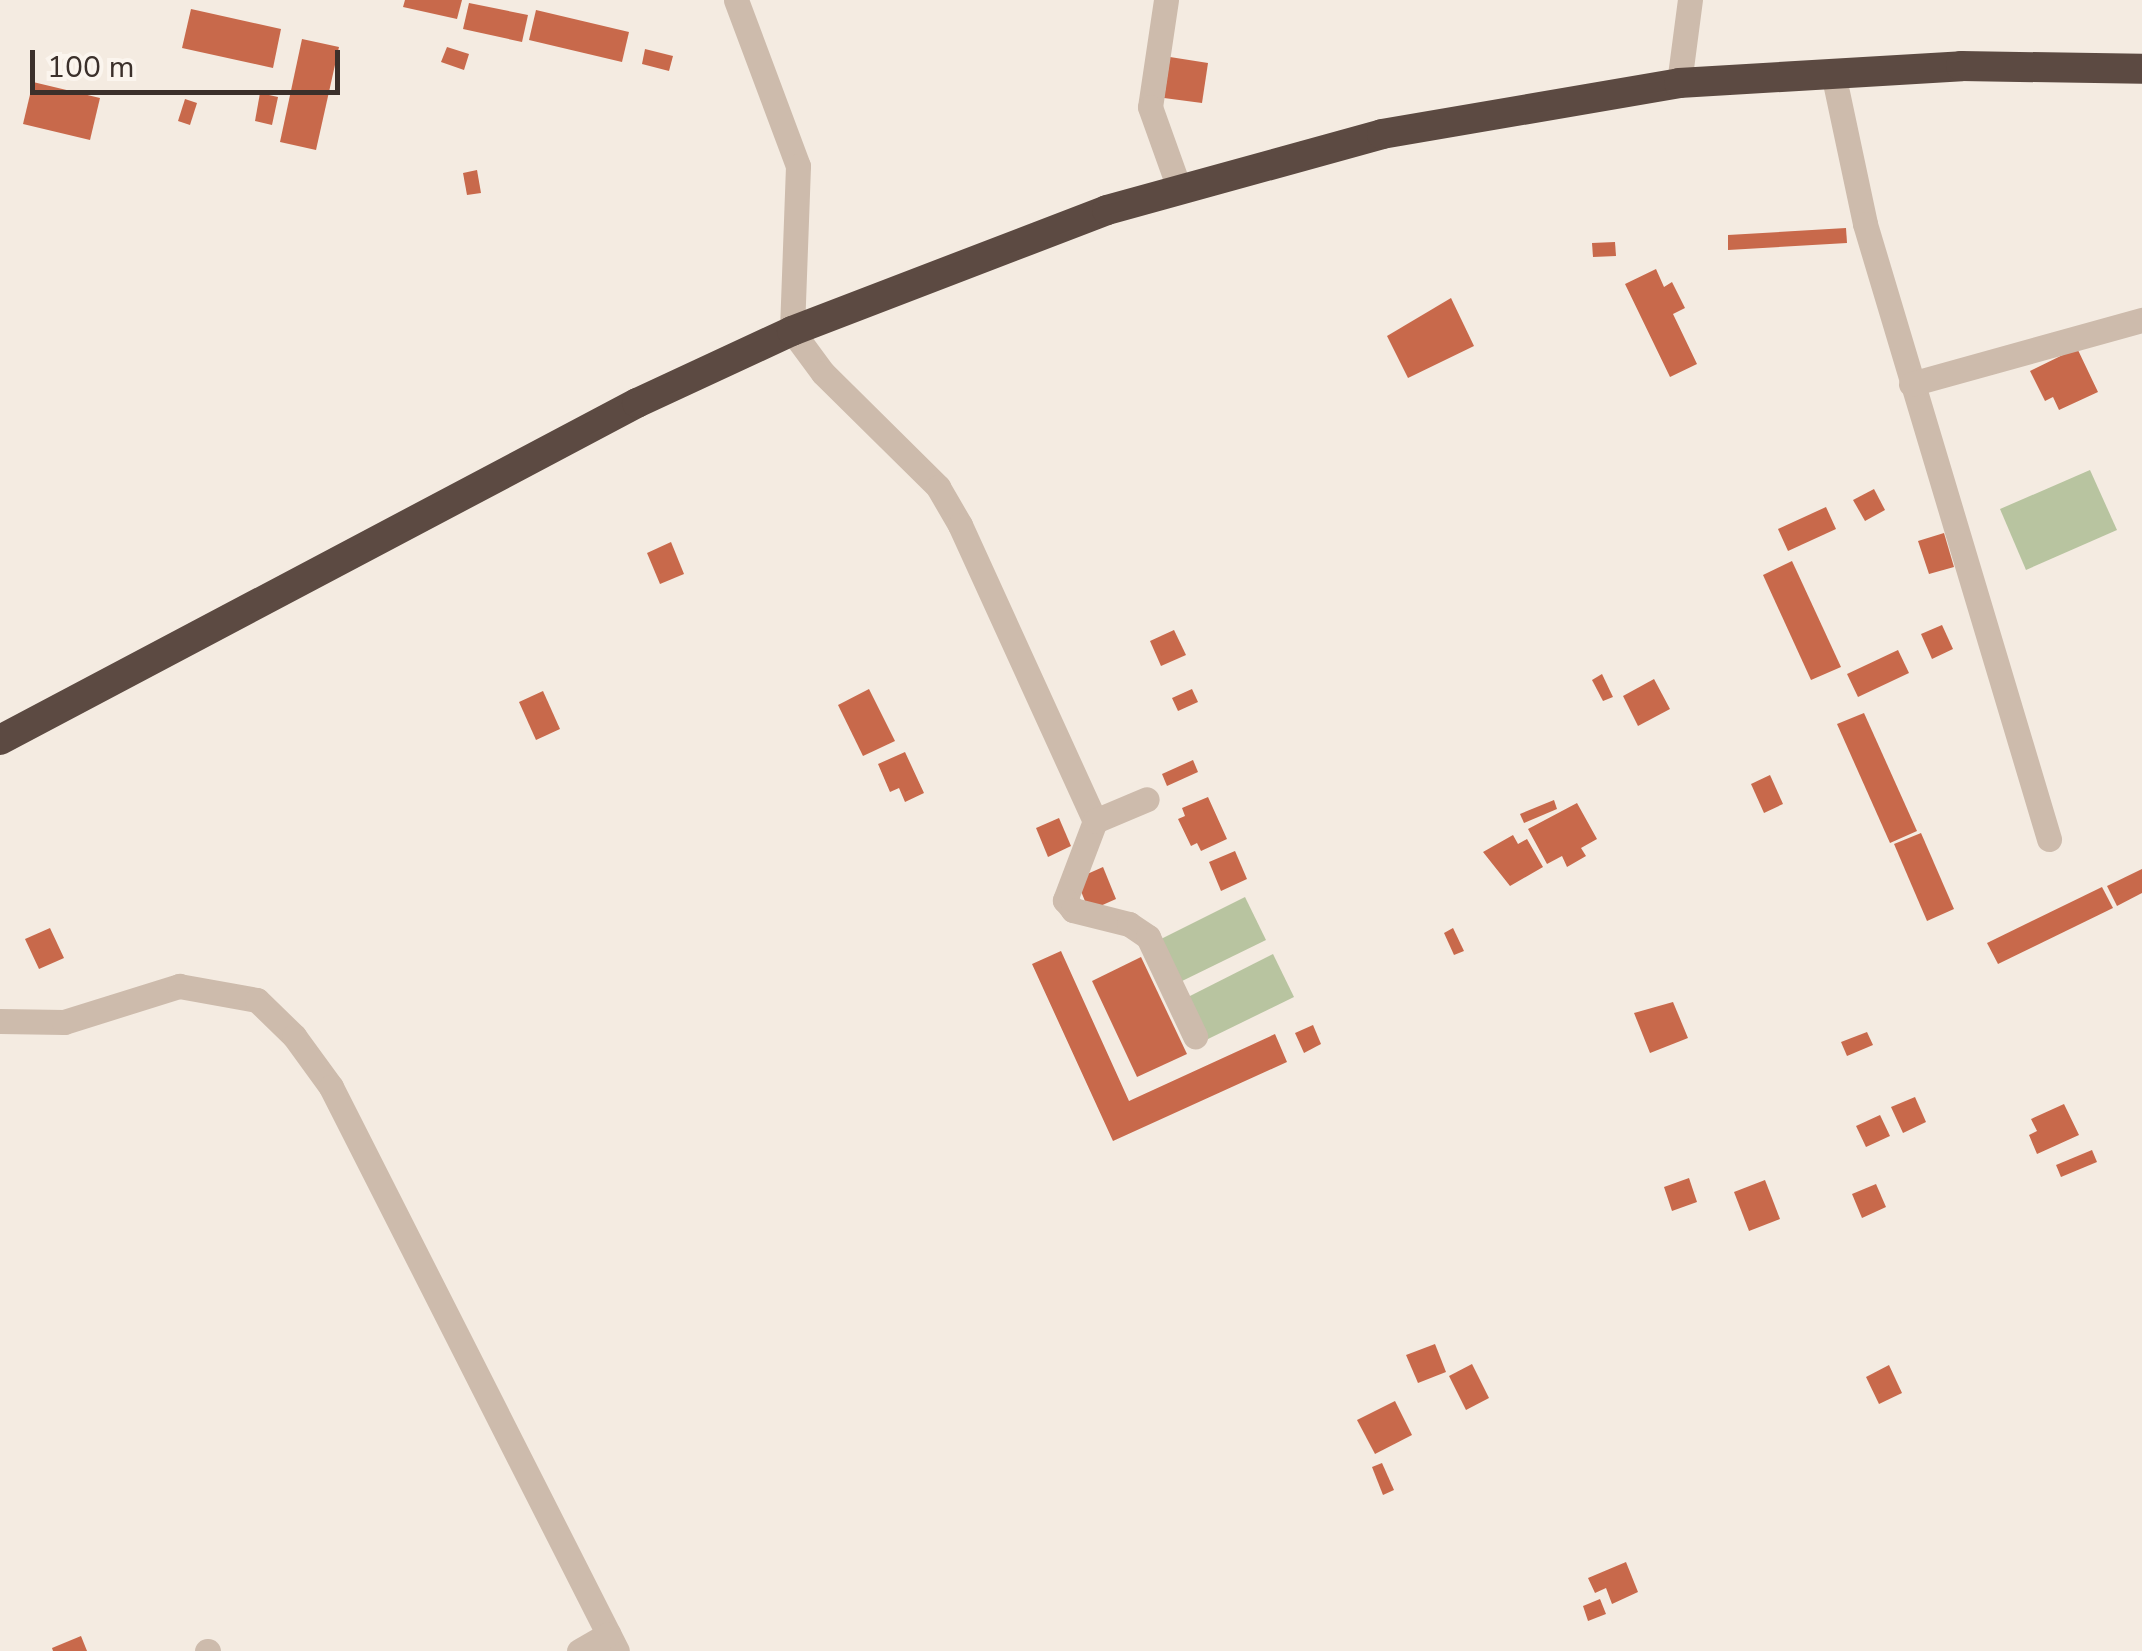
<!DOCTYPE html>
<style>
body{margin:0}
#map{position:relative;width:2142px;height:1651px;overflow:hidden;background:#f4ebe1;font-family:"Nunito Sans",sans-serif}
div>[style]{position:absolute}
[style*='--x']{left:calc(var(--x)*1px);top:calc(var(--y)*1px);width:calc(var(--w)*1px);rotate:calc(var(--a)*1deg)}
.green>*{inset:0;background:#b8c4a0}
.building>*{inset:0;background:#c8694b}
.minor>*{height:25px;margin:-12.5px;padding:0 12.5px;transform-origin:12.5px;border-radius:12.5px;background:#cdbbac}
.highway>*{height:30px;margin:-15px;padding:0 15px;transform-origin:15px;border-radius:15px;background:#5c4a42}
span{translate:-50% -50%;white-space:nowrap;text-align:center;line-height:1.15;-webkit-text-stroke:8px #fbf5ee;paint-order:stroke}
.scale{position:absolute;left:30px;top:50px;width:310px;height:45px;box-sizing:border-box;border:5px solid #3b302b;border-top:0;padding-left:12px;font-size:30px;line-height:35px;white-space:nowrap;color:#3b302b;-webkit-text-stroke:8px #fbf5ee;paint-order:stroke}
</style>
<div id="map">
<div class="green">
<div style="clip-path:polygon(2090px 470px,2117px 530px,2026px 570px,2000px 509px)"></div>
<div style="clip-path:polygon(1245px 897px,1266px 940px,1178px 983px,1157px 941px)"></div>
<div style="clip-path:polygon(1273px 954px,1294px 997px,1206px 1040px,1186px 998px)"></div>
</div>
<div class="building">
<div style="clip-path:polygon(405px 0,462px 0,457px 19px,403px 7px)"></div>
<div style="clip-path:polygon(469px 3px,528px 15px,522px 42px,463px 29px)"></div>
<div style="clip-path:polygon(191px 9px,281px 29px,273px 68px,182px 48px)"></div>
<div style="clip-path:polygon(536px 10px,629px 32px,622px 62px,529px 40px)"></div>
<div style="clip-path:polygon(302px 39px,339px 47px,316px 150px,280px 142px)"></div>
<div style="clip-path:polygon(447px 47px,469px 54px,464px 70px,441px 62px)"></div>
<div style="clip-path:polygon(645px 49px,673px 56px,669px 71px,642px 64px)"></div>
<div style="clip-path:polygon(1170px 57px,1208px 63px,1202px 103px,1164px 98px)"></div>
<div style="clip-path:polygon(33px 82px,100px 98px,90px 140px,23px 124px)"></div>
<div style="clip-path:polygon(260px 93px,278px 97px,272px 125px,255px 121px)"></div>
<div style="clip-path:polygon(185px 99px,197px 103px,190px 125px,178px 121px)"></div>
<div style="clip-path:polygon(477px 170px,481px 193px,467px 195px,463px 173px)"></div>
<div style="clip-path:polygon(1846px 228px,1847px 243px,1728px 250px,1728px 235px)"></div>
<div style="clip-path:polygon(1615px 242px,1616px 256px,1593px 257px,1592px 243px)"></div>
<div style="clip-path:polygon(1656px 269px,1664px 287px,1672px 282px,1685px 308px,1673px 314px,1697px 364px,1670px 377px,1625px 284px)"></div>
<div style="clip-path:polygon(1451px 298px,1474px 346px,1408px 378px,1387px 336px)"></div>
<div style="clip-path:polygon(2077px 348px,2098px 392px,2059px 410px,2053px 397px,2045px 401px,2030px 371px)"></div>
<div style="clip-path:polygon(1874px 489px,1885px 510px,1865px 521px,1853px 500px)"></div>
<div style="clip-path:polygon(1826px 507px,1836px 529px,1788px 551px,1778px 529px)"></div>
<div style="clip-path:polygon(1944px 533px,1954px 567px,1929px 574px,1918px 541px)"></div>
<div style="clip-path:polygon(671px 542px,684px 574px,660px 584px,647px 553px)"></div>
<div style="clip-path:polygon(1792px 561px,1841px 667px,1811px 680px,1763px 575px)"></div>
<div style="clip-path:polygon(1942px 625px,1953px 649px,1932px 659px,1921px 634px)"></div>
<div style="clip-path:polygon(1174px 630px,1186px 655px,1161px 666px,1150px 641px)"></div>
<div style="clip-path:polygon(1898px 650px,1909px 673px,1858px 697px,1847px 674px)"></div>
<div style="clip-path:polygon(1602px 674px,1613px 697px,1603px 701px,1592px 680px)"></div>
<div style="clip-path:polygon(1654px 679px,1670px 709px,1638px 726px,1623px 696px)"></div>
<div style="clip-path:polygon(869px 689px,895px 741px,863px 756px,838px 705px)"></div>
<div style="clip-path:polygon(1192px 689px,1198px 702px,1178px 711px,1172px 698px)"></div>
<div style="clip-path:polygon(543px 691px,560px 729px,536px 740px,519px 702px)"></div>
<div style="clip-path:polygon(1864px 713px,1917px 831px,1890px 843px,1837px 724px)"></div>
<div style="clip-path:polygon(905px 752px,924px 793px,905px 802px,899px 788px,890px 792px,878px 764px)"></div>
<div style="clip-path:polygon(1193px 760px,1198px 772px,1167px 786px,1162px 774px)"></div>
<div style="clip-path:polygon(1770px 775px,1783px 804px,1764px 813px,1751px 784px)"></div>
<div style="clip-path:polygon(1208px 797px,1227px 839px,1201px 851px,1197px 843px,1191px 846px,1178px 819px,1185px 816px,1182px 808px)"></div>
<div style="clip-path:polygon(1554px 800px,1557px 809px,1524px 823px,1520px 814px)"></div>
<div style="clip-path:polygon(1577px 803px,1597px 839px,1581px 848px,1586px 856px,1567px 867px,1562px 856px,1547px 864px,1528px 829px)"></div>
<div style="clip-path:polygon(1059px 818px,1071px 846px,1048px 857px,1036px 828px)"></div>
<div style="clip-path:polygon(1921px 833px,1954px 909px,1927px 921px,1894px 844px)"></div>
<div style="clip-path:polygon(1513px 835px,1518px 844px,1527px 839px,1543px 867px,1510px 886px,1483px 852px)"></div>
<div style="clip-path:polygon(1235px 851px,1247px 879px,1221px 891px,1209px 862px)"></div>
<div style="clip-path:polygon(1103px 867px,1116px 899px,1089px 911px,1076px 879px)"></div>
<div style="clip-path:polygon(2142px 869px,2142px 893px,2117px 906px,2107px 886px)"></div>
<div style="clip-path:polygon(2102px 887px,2113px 908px,1998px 964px,1987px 943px)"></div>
<div style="clip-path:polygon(50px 928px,64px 958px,39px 969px,25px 939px)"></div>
<div style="clip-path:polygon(1453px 928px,1464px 951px,1454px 955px,1444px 933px)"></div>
<div style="clip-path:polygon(1061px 951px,1129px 1101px,1275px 1034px,1287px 1062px,1113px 1141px,1032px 964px)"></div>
<div style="clip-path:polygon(1141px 957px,1187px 1054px,1137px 1077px,1092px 981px)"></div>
<div style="clip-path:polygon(1673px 1002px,1688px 1038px,1650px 1053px,1634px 1013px)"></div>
<div style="clip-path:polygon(1313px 1025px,1321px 1044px,1304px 1053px,1295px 1033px)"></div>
<div style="clip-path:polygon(1867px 1032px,1873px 1045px,1847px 1056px,1841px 1042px)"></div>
<div style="clip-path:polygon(1915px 1097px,1926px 1122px,1903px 1133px,1891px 1107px)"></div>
<div style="clip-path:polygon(2064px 1104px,2079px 1135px,2037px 1154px,2029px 1135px,2037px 1131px,2031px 1119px)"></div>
<div style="clip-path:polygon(1880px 1115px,1890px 1136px,1866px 1147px,1856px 1126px)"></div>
<div style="clip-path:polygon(2092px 1150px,2097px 1162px,2061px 1177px,2056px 1165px)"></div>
<div style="clip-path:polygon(1689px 1178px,1697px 1202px,1672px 1211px,1664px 1187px)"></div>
<div style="clip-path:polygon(1765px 1180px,1780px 1219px,1749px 1231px,1734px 1192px)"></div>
<div style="clip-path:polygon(1876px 1184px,1886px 1207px,1862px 1218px,1852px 1194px)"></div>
<div style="clip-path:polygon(1435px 1344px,1446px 1372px,1418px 1383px,1406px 1355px)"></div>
<div style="clip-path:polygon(1472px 1364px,1489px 1398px,1466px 1410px,1449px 1376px)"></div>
<div style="clip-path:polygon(1889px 1365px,1902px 1393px,1879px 1404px,1866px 1377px)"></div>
<div style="clip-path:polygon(1395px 1401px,1412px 1435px,1375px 1454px,1357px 1420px)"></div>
<div style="clip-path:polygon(1382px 1463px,1394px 1490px,1383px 1495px,1372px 1467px)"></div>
<div style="clip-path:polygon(1626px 1562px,1638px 1592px,1612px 1604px,1606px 1588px,1595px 1593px,1588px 1578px)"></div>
<div style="clip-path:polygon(1600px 1599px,1606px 1614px,1588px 1621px,1583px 1606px)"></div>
<div style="clip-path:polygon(81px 1636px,87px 1651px,53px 1651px,52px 1648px)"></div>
</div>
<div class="minor">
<div style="--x:736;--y:0;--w:177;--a:69.5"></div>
<div style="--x:798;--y:166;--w:165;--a:92.1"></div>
<div style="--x:792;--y:331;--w:52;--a:53.6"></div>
<div style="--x:823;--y:373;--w:162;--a:44.7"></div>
<div style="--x:938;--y:487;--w:44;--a:59.9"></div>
<div style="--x:960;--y:525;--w:325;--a:65.5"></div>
<div style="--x:1095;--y:821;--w:85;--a:110.8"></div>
<div style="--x:1065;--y:900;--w:13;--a:51"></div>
<div style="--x:1073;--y:910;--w:58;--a:14"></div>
<div style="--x:1129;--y:924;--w:23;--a:34"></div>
<div style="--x:1148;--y:937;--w:110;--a:64.6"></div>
<div style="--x:1166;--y:0;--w:108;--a:98.5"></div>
<div style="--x:1150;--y:107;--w:86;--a:70.3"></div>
<div style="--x:1833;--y:73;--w:154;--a:78"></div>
<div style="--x:1865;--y:224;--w:642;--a:73.34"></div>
<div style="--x:1679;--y:83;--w:84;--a:-82.5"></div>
<div style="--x:1911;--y:384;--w:240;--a:-15.5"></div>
<div style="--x:1095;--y:821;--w:56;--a:-22.9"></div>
<div style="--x:0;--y:1021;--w:64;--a:0.9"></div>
<div style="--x:64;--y:1022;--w:121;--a:-17.4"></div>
<div style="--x:179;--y:986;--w:79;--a:10.2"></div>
<div style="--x:257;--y:1000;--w:52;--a:44.2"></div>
<div style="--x:294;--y:1036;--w:63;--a:54"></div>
<div style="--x:331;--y:1087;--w:632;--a:63.11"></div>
<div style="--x:207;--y:1651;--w:1;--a:0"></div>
<div style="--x:579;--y:1651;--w:34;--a:-30"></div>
</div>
<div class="highway">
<div style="--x:0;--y:740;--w:721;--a:-27.88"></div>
<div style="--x:637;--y:403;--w:171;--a:-24.9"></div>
<div style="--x:792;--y:331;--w:337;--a:-21"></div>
<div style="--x:1107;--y:210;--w:285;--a:-15.4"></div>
<div style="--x:1382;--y:134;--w:301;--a:-9.7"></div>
<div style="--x:1679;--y:83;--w:283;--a:-3.4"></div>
<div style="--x:1961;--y:66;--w:181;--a:0.9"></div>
</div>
<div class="scale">100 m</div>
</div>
